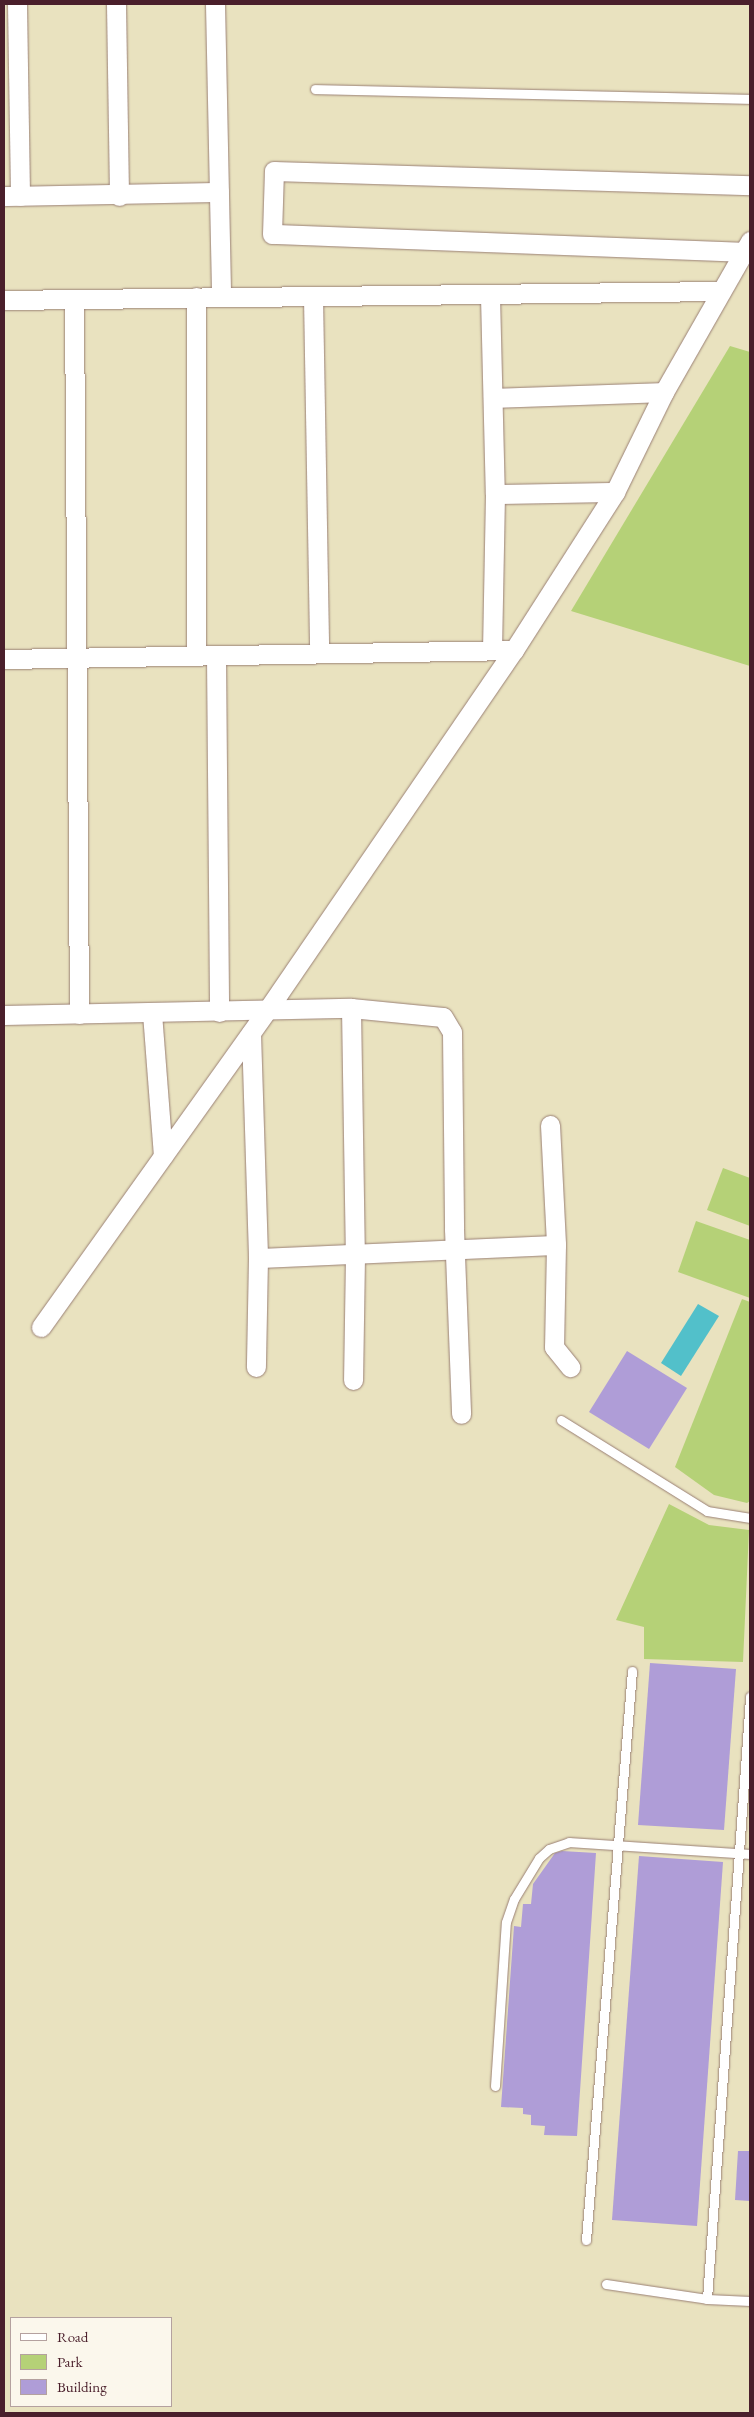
<!DOCTYPE html>
<style>
body{margin:0}
#map{position:relative;width:754px;height:2417px;overflow:hidden;background:#e9e2bf;font-family:"EB Garamond",serif}
div>[style]{position:absolute}
[style*='--x']{left:calc(var(--x)*1px);top:calc(var(--y)*1px);width:calc(var(--w)*1px);rotate:calc(var(--a)*1deg)}
.green>*{inset:0;background:#b5d177}
.water>*{inset:0;background:#52c0ca}
.building>*{inset:0;background:#af9dd7}
.roads{filter:drop-shadow(0 0 1px #9a8075) drop-shadow(0 0 1px #9a8075)}
.lane>*{height:9px;margin:-4.5px;padding:0 4.5px;transform-origin:4.5px;border-radius:4.5px;background:#fff}
.street>*{height:19px;margin:-9.5px;padding:0 9.5px;transform-origin:9.5px;border-radius:9.5px;background:#fff}
span{translate:-50% -50%;white-space:nowrap;text-align:center;line-height:1.15;-webkit-text-stroke:4.5px #fbf7ec;paint-order:stroke}
.frame{position:absolute;inset:0;border:5px solid #4a1f2b;pointer-events:none}
.legend{position:absolute;left:10px;top:2317px;width:162px;height:90px;box-sizing:border-box;background:#fbf7ec;border:1px solid #b4a19f;margin:0;padding:6px 9px;list-style:none;font-size:15px;color:#4a1f2b}
.legend li{display:flex;align-items:center;gap:10px;height:25px}
.legend b{width:25px;border:1px solid #b4a19f}
</style>
<div id="map">
<div class="green">
<div style="clip-path:polygon(730px 346px,750px 352px,750px 666px,571px 611px)"></div>
<div style="clip-path:polygon(723px 1168px,750px 1178px,750px 1226px,707px 1210px)"></div>
<div style="clip-path:polygon(696px 1221px,750px 1240px,750px 1298px,678px 1272px)"></div>
<div style="clip-path:polygon(742px 1299px,750px 1302px,750px 1501px,747px 1503px,714px 1495px,675px 1467px)"></div>
<div style="clip-path:polygon(669px 1504px,709px 1525px,749px 1530px,743px 1662px,644px 1659px,644px 1627px,616px 1620px)"></div>
</div>
<div class="water">
<div style="clip-path:polygon(698px 1304px,719px 1316px,681px 1376px,661px 1363px)"></div>
</div>
<div class="building">
<div style="clip-path:polygon(627px 1351px,687px 1388px,649px 1449px,589px 1412px)"></div>
<div style="clip-path:polygon(650px 1663px,736px 1669px,724px 1830px,638px 1825px)"></div>
<div style="clip-path:polygon(562px 1851px,596px 1853px,577px 2136px,544px 2135px,545px 2126px,531px 2125px,531px 2115px,523px 2114px,523px 2108px,501px 2107px,514px 1926px,521px 1927px,523px 1904px,531px 1904px,533px 1884px,555px 1853px)"></div>
<div style="clip-path:polygon(639px 1856px,723px 1862px,697px 2226px,612px 2220px)"></div>
<div style="clip-path:polygon(738px 2151px,750px 2151px,750px 2201px,735px 2200px)"></div>
</div>
<div class="roads">
<div class="lane">
<div style="--x:315;--y:89;--w:435;--a:1.3"></div>
<div style="--x:561;--y:1420;--w:172;--a:31.9"></div>
<div style="--x:707;--y:1511;--w:44;--a:9.2"></div>
<div style="--x:495;--y:2086;--w:164;--a:-86.2"></div>
<div style="--x:506;--y:1922;--w:24;--a:-71"></div>
<div style="--x:514;--y:1899;--w:48;--a:-58.6"></div>
<div style="--x:539;--y:1858;--w:13;--a:-42"></div>
<div style="--x:549;--y:1849;--w:21;--a:-19"></div>
<div style="--x:569;--y:1842;--w:181;--a:3.8"></div>
<div style="--x:586;--y:2240;--w:571;--a:-85.38"></div>
<div style="--x:606;--y:2284;--w:102;--a:8.4"></div>
<div style="--x:707;--y:2299;--w:43;--a:2.7"></div>
<div style="--x:707;--y:2299;--w:604;--a:-85.91"></div>
</div>
<div class="street">
<div style="--x:17;--y:4;--w:192;--a:89.1"></div>
<div style="--x:116;--y:4;--w:192;--a:89.1"></div>
<div style="--x:215;--y:4;--w:292;--a:88.8"></div>
<div style="--x:4;--y:196;--w:215;--a:-1.1"></div>
<div style="--x:744;--y:252;--w:472;--a:-177.8"></div>
<div style="--x:272;--y:234;--w:63;--a:-88.2"></div>
<div style="--x:274;--y:171;--w:476;--a:1.7"></div>
<div style="--x:490;--y:296;--w:198;--a:88.6"></div>
<div style="--x:495;--y:494;--w:156;--a:91.1"></div>
<div style="--x:196;--y:297;--w:359;--a:90"></div>
<div style="--x:313;--y:297;--w:355;--a:89"></div>
<div style="--x:4;--y:300;--w:717;--a:-0.72"></div>
<div style="--x:74;--y:300;--w:714;--a:89.6"></div>
<div style="--x:493;--y:398;--w:171;--a:-2"></div>
<div style="--x:495;--y:494;--w:120;--a:-1"></div>
<div style="--x:216;--y:656;--w:356;--a:89.5"></div>
<div style="--x:4;--y:659;--w:510;--a:-1.01"></div>
<div style="--x:351;--y:1008;--w:248;--a:89.1"></div>
<div style="--x:355;--y:1256;--w:124;--a:90.9"></div>
<div style="--x:152;--y:1013;--w:143;--a:85.6"></div>
<div style="--x:4;--y:1015;--w:347;--a:-1.2"></div>
<div style="--x:351;--y:1008;--w:92;--a:5.6"></div>
<div style="--x:443;--y:1017;--w:17;--a:59"></div>
<div style="--x:452;--y:1032;--w:197;--a:89.4"></div>
<div style="--x:454;--y:1229;--w:185;--a:87.8"></div>
<div style="--x:251;--y:1033;--w:225;--a:88.2"></div>
<div style="--x:258;--y:1258;--w:109;--a:91.1"></div>
<div style="--x:550;--y:1125;--w:120;--a:87.1"></div>
<div style="--x:556;--y:1245;--w:102;--a:91.1"></div>
<div style="--x:554;--y:1347;--w:26;--a:51"></div>
<div style="--x:258;--y:1258;--w:298;--a:-2.5"></div>
<div style="--x:41;--y:1327;--w:391;--a:-54.5"></div>
<div style="--x:268;--y:1009;--w:435;--a:-55.6"></div>
<div style="--x:514;--y:650;--w:188;--a:-57.4"></div>
<div style="--x:615;--y:492;--w:111;--a:-63.9"></div>
<div style="--x:664;--y:392;--w:174;--a:-60.3"></div>
</div>
</div>
<div class="frame"></div>
<ul class="legend">
<li><b style="height:6px;background:#fff"></b>Road</li>
<li><b style="height:14px;background:#b5d177"></b>Park</li>
<li><b style="height:14px;background:#af9dd7"></b>Building</li>
</ul>
</div>
